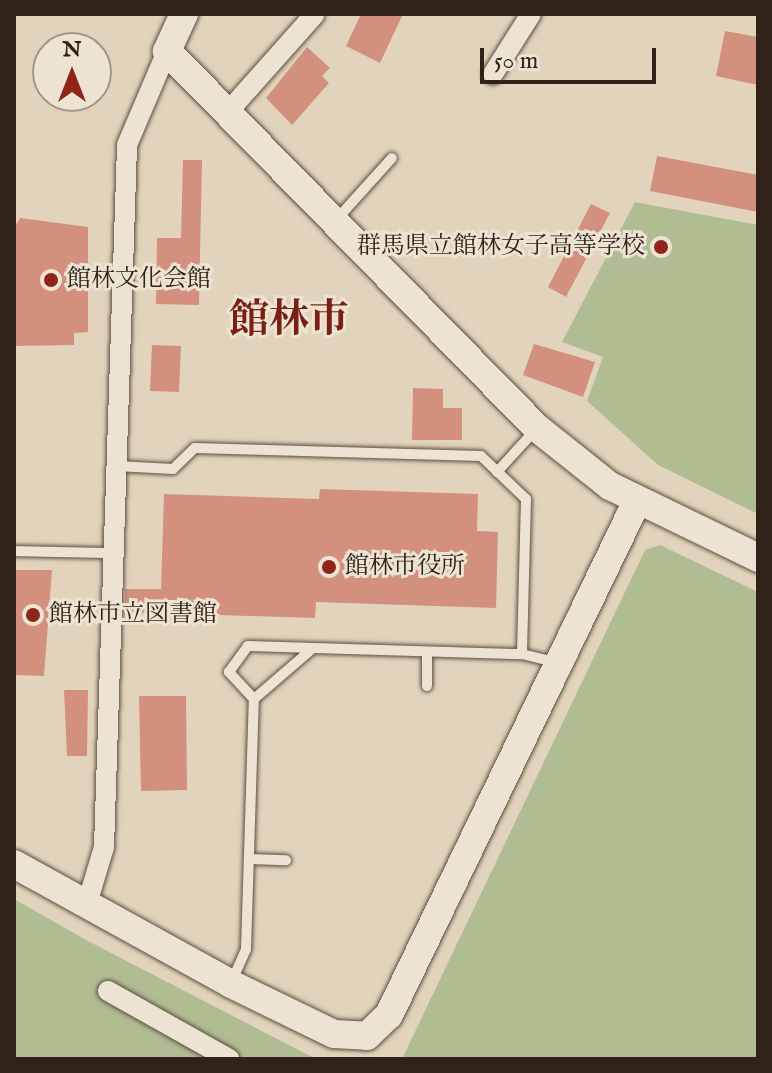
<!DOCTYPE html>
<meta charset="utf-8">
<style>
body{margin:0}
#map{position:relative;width:772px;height:1073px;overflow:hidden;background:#e2d4bc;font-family:"IM FELL English","Noto Serif JP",serif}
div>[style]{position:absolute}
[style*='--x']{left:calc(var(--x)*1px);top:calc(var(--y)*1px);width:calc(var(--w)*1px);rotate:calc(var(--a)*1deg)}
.green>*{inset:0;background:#b0bd93}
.building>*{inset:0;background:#d3907f}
.roads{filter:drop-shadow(0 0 2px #5c4e42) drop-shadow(0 0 2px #5c4e42)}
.lane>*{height:10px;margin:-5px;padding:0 5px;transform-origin:5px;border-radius:5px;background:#ece3d3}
.street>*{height:20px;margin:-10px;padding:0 10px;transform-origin:10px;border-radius:10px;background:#ece3d3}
.secondary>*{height:28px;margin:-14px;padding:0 14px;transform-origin:14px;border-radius:14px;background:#ece3d3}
.dots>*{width:22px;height:22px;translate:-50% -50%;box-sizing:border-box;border:4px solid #ece3d3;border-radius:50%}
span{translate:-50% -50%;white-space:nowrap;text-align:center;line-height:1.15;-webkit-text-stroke:6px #ece3d3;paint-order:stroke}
.poi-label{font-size:24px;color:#302219}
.right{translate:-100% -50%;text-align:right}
.left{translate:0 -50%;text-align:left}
.town-label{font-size:40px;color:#7a1f14;font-weight:700}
.frame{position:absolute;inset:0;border:16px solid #302219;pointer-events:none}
.north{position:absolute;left:32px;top:32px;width:80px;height:80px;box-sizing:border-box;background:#ece3d3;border:2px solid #a19689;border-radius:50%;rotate:0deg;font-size:22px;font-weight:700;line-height:32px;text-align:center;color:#302219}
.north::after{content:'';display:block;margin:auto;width:28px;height:36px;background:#8f2418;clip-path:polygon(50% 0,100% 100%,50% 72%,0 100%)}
.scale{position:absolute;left:480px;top:48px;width:176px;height:36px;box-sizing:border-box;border:4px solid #302219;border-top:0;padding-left:10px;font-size:24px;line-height:28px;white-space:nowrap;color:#302219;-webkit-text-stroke:6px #ece3d3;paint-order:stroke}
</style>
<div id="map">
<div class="green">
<div style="clip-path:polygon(635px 202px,758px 225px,758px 514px,658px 465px,587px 401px,603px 357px,562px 342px)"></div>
<div style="clip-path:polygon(660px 545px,758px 592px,758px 1059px,402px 1059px,645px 550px)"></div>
<div style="clip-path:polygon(14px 899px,88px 941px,316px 1059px,14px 1059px)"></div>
</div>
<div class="building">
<div style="clip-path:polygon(361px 14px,403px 14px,380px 63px,346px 46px)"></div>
<div style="clip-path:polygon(725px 31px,758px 37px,758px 85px,716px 76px)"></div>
<div style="clip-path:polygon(307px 47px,330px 68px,322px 76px,329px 83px,292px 125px,266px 98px)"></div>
<div style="clip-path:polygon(657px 156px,758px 175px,758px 212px,650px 191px)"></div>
<div style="clip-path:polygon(183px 160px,202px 160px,199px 305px,156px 304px,157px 238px,181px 238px)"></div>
<div style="clip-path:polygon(591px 204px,610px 213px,566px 297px,548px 287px)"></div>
<div style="clip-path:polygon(20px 218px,88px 227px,88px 332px,74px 333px,74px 345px,14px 346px,14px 228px)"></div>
<div style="clip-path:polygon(534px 344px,595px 362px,583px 397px,523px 375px)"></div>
<div style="clip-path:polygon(152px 345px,181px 346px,179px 392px,150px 391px)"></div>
<div style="clip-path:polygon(413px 388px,443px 389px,443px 408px,462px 408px,462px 440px,412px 440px)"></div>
<div style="clip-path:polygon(320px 489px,478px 494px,477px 531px,498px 532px,496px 608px,316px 602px,315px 618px,125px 612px,125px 589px,161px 589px,164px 494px,319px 499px)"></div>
<div style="clip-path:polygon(14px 570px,52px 570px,44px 676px,14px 675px)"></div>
<div style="clip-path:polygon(64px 690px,88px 690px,87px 756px,67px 756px)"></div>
<div style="clip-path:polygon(139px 696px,186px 696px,187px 790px,141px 791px)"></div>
</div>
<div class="roads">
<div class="lane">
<div style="--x:337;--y:219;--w:82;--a:-48"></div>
<div style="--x:116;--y:466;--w:57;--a:3"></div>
<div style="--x:173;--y:469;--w:30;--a:-44"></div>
<div style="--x:195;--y:448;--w:286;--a:1.6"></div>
<div style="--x:481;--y:456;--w:62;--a:43.7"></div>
<div style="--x:526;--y:499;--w:155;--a:91.5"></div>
<div style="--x:497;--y:472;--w:58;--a:-47.8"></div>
<div style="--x:14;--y:551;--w:99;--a:1.2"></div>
<div style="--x:427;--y:686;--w:34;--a:-90"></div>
<div style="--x:254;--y:699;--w:37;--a:-133"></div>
<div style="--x:229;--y:672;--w:32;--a:-54"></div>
<div style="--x:248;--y:646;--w:274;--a:1.7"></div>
<div style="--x:522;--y:654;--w:36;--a:14"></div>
<div style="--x:249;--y:859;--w:37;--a:2"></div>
<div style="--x:231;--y:983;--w:37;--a:-66"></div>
<div style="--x:246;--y:949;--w:250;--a:-88.2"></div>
<div style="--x:254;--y:699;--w:78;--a:-40.8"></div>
</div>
<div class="street">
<div style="--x:493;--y:74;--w:71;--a:-57.7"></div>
<div style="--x:227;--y:113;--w:132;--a:-48.4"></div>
<div style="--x:86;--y:907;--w:63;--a:-73.3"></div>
<div style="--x:104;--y:847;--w:702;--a:-88.12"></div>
<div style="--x:127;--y:145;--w:102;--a:-66.9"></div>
<div style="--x:108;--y:991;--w:139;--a:29.3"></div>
</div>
<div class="secondary">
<div style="--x:184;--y:14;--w:41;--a:114.7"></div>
<div style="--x:167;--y:51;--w:528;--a:45.54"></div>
<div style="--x:537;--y:428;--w:93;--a:38.5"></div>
<div style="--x:610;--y:486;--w:165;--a:25.9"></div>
<div style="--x:14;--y:864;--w:248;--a:28.9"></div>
<div style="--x:231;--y:984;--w:114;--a:25.9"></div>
<div style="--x:334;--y:1034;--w:33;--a:3"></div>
<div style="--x:367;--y:1036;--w:30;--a:-44"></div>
<div style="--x:389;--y:1015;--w:571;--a:-64.24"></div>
</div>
</div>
<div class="dots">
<div style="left:661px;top:247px;background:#8f2418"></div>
<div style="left:51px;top:280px;background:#8f2418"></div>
<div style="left:329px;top:567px;background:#8f2418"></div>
<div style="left:33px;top:615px;background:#8f2418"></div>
</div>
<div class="poi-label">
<span class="right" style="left:645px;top:247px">群馬県立館林女子高等学校</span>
<span class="left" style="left:67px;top:280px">館林文化会館</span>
<span class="left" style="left:345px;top:567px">館林市役所</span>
<span class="left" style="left:49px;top:615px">館林市立図書館</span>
</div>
<div class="town-label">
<span style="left:289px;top:322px">館林市</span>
</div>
<div class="frame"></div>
<div class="north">N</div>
<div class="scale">50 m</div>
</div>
